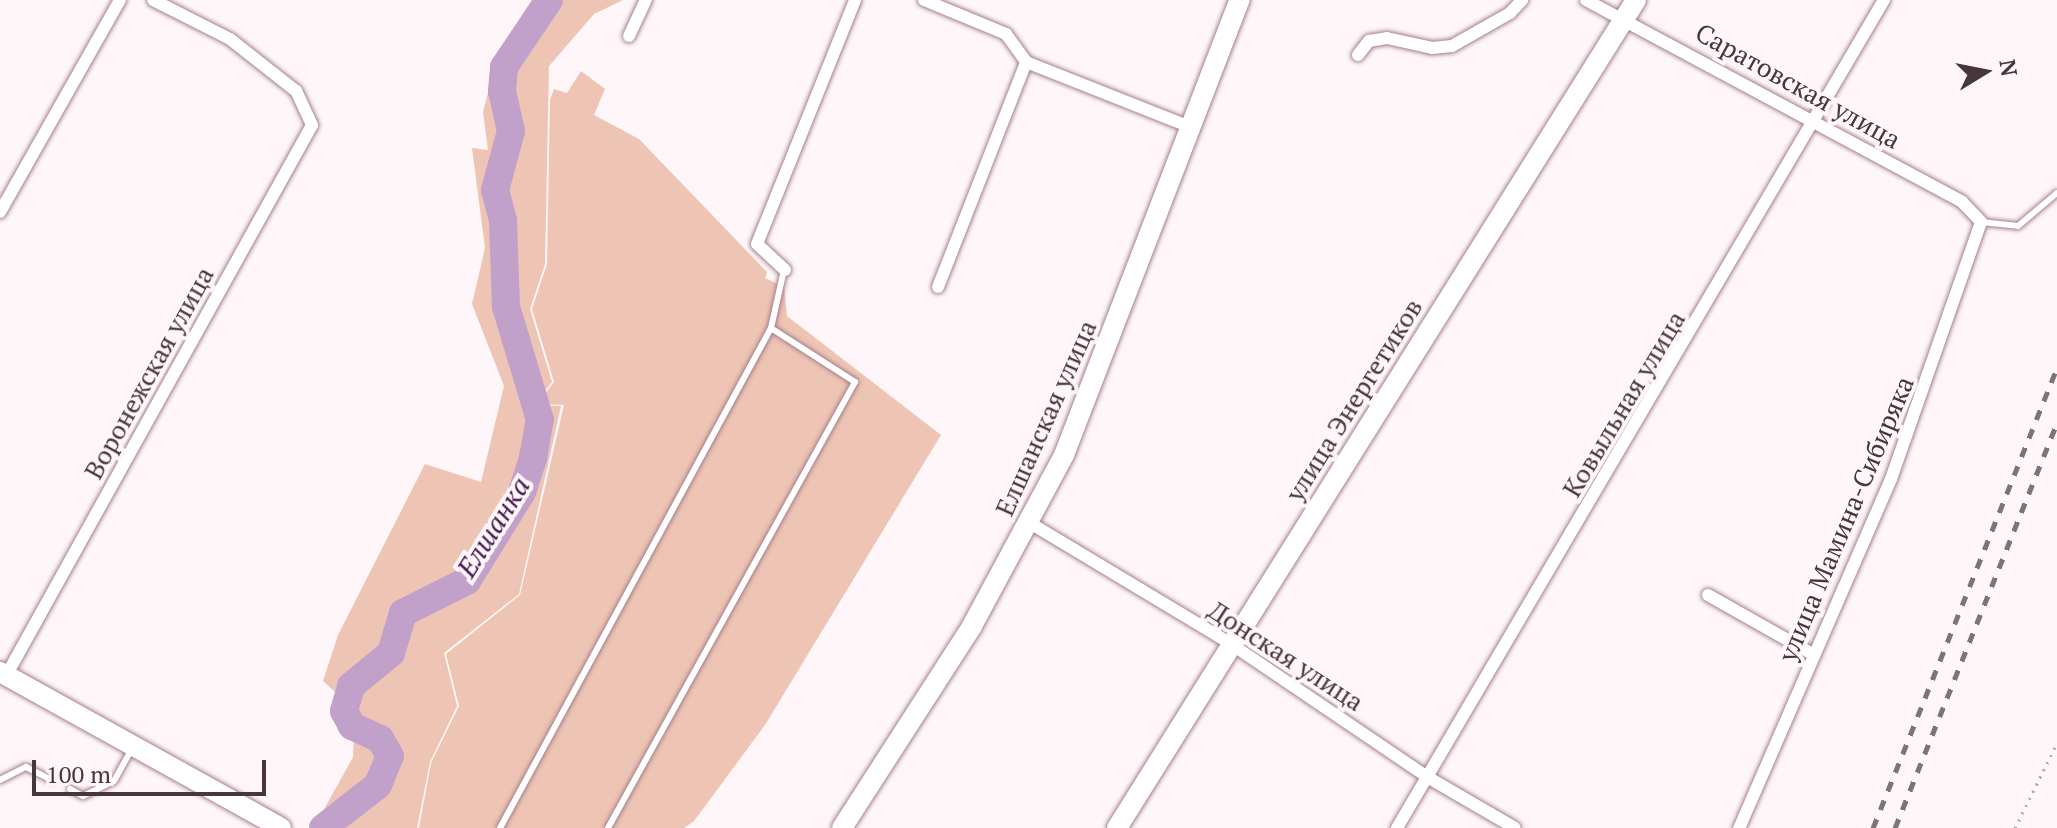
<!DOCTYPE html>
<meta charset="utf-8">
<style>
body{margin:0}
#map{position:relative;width:2057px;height:828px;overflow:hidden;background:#fef6f8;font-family:"PT Serif",serif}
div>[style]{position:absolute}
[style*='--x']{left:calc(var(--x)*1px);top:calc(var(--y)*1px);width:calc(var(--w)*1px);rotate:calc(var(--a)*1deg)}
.green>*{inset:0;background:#eec4b4}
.river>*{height:28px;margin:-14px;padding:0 14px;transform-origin:14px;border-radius:14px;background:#c1a0ca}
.path>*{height:3px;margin-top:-1.5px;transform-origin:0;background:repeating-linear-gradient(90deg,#b2a7a9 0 2px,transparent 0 8px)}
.roads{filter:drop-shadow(0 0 2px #a5808a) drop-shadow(0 0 2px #a5808a)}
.lane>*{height:6px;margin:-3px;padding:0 3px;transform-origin:3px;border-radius:3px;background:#fff}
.street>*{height:12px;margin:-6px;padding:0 6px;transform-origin:6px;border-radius:6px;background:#fff}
.primary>*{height:20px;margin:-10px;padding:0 10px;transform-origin:10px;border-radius:10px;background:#fff}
.rail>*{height:5px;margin-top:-2.5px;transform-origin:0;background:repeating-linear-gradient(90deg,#807376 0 10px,transparent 0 20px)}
span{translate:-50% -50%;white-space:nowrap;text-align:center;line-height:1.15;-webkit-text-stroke:8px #fef6f8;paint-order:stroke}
.street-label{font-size:26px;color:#47373b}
.water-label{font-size:28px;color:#461c51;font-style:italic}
.north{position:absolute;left:1945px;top:32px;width:80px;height:80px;-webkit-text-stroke:6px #fef6f8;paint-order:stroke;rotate:80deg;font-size:22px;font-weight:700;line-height:32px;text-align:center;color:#47373b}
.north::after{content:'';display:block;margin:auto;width:28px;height:36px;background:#47373b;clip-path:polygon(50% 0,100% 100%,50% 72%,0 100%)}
.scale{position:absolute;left:32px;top:760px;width:234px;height:36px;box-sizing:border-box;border:4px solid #47373b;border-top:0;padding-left:10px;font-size:24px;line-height:28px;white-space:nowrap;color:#47373b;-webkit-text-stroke:6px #fef6f8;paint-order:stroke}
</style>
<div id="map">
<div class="green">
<div style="clip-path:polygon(532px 0,623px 0,594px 14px,549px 66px,545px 264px,530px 309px,552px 382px,534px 405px,561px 406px,519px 594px,444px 653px,457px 706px,430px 762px,417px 828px,328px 828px,317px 822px,353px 757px,355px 710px,323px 681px,338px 635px,425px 464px,481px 482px,504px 386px,472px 304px,485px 248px,472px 148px,488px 150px,483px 112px,498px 55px)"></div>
<div style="clip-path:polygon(581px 71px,605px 89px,594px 115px,639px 139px,767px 272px,765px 278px,784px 287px,787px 316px,941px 435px,765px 725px,694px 821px,684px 828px,419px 828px,431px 763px,459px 706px,446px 654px,520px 595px,564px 405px,537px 404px,554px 382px,532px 309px,547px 264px,550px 100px,554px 89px,567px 93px)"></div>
</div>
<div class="river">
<div style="--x:323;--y:828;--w:70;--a:-38"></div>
<div style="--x:378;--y:785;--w:31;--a:-68"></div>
<div style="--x:390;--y:756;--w:20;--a:-120"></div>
<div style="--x:380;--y:739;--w:31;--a:-155"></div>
<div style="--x:352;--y:726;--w:17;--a:-118"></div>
<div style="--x:344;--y:711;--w:26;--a:-74"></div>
<div style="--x:351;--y:686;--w:52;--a:-39.5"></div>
<div style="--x:391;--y:653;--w:42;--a:-73.3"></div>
<div style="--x:403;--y:613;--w:72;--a:-26.6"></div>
<div style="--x:467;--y:581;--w:105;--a:-58.3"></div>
<div style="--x:522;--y:492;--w:36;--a:-72"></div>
<div style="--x:533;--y:458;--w:39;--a:-80"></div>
<div style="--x:540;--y:420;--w:118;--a:-106.7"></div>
<div style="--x:506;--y:307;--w:87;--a:-92"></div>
<div style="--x:503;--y:220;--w:31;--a:-105"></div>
<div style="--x:495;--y:190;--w:61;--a:-74.8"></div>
<div style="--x:511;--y:131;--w:41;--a:-102.7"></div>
<div style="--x:502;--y:91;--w:24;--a:-85"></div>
<div style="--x:504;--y:67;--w:81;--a:-56.1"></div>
</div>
<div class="path">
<div style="--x:2015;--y:828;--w:95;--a:-63.7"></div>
</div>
<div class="roads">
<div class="lane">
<div style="--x:1981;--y:222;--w:37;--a:6"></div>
<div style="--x:2018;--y:226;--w:51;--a:-40.2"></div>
<div style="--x:0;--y:780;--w:29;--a:-27"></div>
<div style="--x:26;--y:767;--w:29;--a:27"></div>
<div style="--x:70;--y:789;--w:15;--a:28"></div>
<div style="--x:83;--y:796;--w:34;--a:-26"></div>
<div style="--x:114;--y:781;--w:35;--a:-61"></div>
<div style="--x:500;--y:828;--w:569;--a:-61.54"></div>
<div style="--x:608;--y:828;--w:510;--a:-61.02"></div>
<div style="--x:855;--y:382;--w:100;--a:-147.3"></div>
<div style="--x:771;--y:328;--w:59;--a:-77.4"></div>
</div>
<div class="street">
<div style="--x:924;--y:0;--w:89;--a:22.5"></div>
<div style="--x:1006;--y:34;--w:34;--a:54"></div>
<div style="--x:1026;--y:62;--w:176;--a:21.6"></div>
<div style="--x:1586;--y:0;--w:427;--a:28.2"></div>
<div style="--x:1962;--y:202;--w:28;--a:46"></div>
<div style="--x:1981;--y:222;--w:272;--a:109.3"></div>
<div style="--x:1891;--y:479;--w:381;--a:113.5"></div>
<div style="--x:629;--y:36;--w:40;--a:-65"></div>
<div style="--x:1358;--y:55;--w:18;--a:-52"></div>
<div style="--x:1369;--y:41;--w:18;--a:-9"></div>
<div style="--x:1387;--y:38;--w:46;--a:12.5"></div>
<div style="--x:1432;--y:48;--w:20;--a:-6"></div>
<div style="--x:1452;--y:46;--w:67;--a:-29.6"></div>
<div style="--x:1510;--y:13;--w:18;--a:-47"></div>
<div style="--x:0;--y:212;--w:244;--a:-60.5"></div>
<div style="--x:785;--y:270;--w:38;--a:-137"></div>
<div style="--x:757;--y:244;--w:263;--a:-68.1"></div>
<div style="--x:938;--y:287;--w:242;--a:-68.6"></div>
<div style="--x:1030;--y:523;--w:235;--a:31"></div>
<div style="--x:1231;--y:644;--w:239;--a:34.1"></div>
<div style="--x:1429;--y:778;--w:99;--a:30.2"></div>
<div style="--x:1708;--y:595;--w:122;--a:29.5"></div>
<div style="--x:6;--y:676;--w:630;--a:-60.95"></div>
<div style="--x:312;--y:125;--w:38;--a:-115"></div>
<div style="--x:296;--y:91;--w:84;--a:-141.8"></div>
<div style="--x:230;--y:39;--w:86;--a:-153.1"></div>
<div style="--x:1397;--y:828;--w:961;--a:-59.54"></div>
</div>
<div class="primary">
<div style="--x:0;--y:672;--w:321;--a:29"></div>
<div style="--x:842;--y:828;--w:240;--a:-57.2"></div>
<div style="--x:972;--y:626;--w:194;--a:-61.7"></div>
<div style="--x:1064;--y:455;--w:488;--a:-68.9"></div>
<div style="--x:1117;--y:828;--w:977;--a:-57.92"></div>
</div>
</div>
<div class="rail">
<div style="--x:1873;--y:828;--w:495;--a:-68.2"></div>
<div style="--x:1895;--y:828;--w:437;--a:-68.2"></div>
</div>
<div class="street-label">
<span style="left:1798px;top:86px;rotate:29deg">Саратовская улица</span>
<span style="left:149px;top:373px;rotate:-61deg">Воронежская улица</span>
<span style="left:1354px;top:400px;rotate:-58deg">улица Энергетиков</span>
<span style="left:1624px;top:404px;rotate:-59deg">Ковыльная улица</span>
<span style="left:1046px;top:418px;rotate:-66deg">Елшанская улица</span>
<span style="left:1846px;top:519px;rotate:-67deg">улица Мамина-Сибиряка</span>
<span style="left:1286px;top:656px;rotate:33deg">Донская улица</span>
</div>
<div class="water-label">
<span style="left:493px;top:527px;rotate:-58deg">Елшанка</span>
</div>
<div class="north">N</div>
<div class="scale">100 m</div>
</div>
